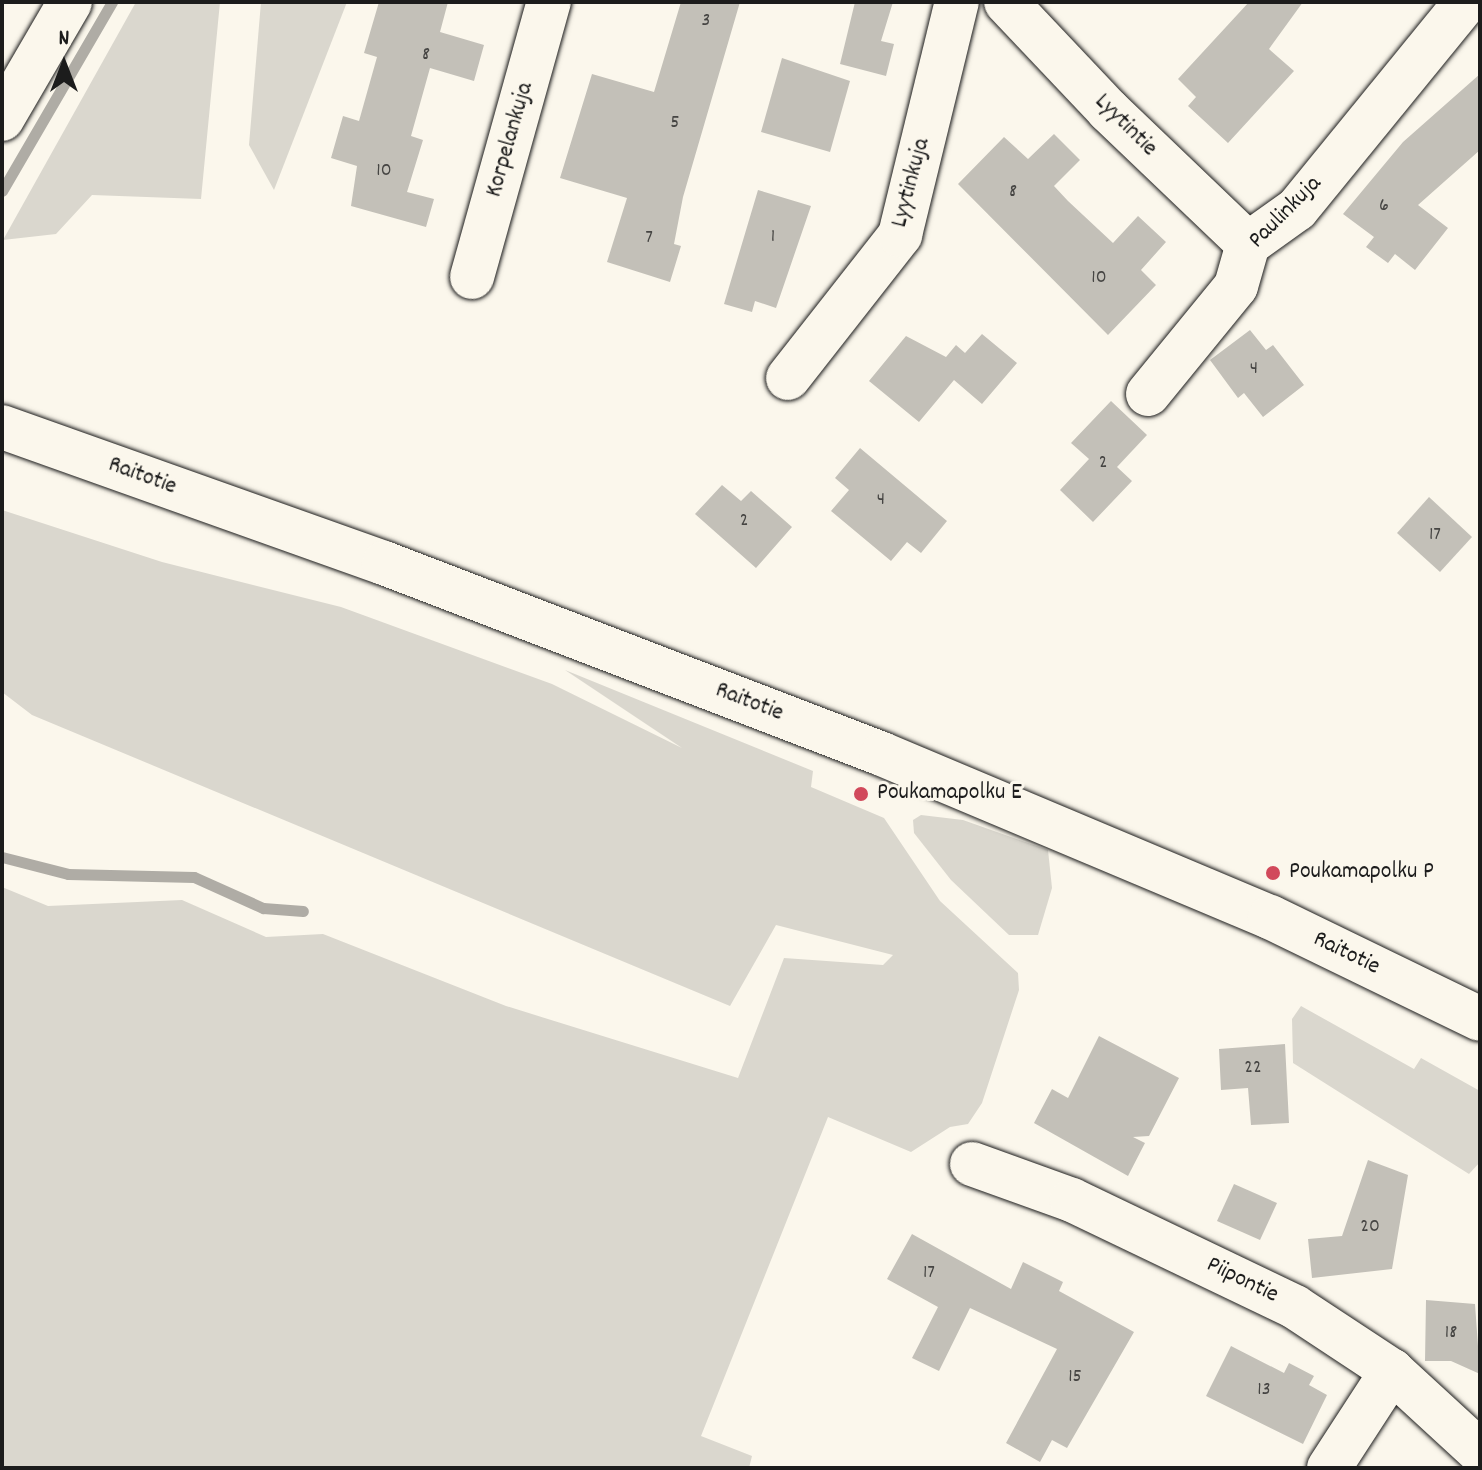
<!DOCTYPE html>
<style>
body{margin:0}
#map{position:relative;width:1482px;height:1470px;overflow:hidden;background:#fbf7ec;font-family:Dekko,sans-serif}
div>[style]{position:absolute}
[style*='--x']{left:calc(var(--x)*1px);top:calc(var(--y)*1px);width:calc(var(--w)*1px);rotate:calc(var(--a)*1deg)}
.green>*{inset:0;background:#dad7ce}
.stream>*{height:11px;margin:-5.5px;padding:0 5.5px;transform-origin:5.5px;border-radius:5.5px;background:#afaca5}
.building>*{inset:0;background:#c3c0b8}
.roads{filter:drop-shadow(0 0 2px #1c1c1c) drop-shadow(0 0 2px #1c1c1c)}
.minor>*{height:44px;margin:-22px;padding:0 22px;transform-origin:22px;border-radius:22px;background:#fbf7ec}
.major>*{height:44px;margin:-22px;padding:0 22px;transform-origin:22px;border-radius:22px;background:#fbf7ec}
.dots>*{width:22px;height:22px;translate:-50% -50%;box-sizing:border-box;border:4px solid #fbf7ec;border-radius:50%}
span{translate:-50% -50%;white-space:nowrap;text-align:center;line-height:1.15;-webkit-text-stroke:6px #fbf7ec;paint-order:stroke}
.number-label{font-size:20px;color:#464543}
.number-label span{-webkit-text-stroke-width:0}
.street-label{font-size:24px;color:#1c1c1c}
.poi-label{font-size:24px;color:#1c1c1c}
.left{translate:0 -50%;text-align:left}
.frame{position:absolute;inset:0;border:4px solid #1c1c1c;pointer-events:none}
.north{position:absolute;left:24px;top:24px;width:80px;height:80px;-webkit-text-stroke:6px #fbf7ec;paint-order:stroke;rotate:0deg;font-size:22px;font-weight:700;line-height:32px;text-align:center;color:#1c1c1c}
.north::after{content:'';display:block;margin:auto;width:28px;height:36px;background:#1c1c1c;clip-path:polygon(50% 0,100% 100%,50% 72%,0 100%)}
</style>
<div id="map">
<div class="green">
<div style="clip-path:polygon(136px 2px,220px 2px,201px 199px,92px 195px,56px 234px,3px 240px)"></div>
<div style="clip-path:polygon(261px 2px,347px 2px,274px 190px,249px 145px)"></div>
<div style="clip-path:polygon(2px 510px,162px 562px,341px 607px,552px 684px,682px 748px,565px 670px,813px 771px,811px 787px,884px 818px,940px 901px,1018px 973px,1019px 990px,982px 1103px,968px 1124px,950px 1127px,911px 1152px,828px 1117px,701px 1436px,752px 1456px,749px 1468px,2px 1468px,2px 887px,48px 906px,182px 900px,266px 937px,323px 934px,506px 1006px,738px 1078px,784px 958px,883px 965px,893px 955px,776px 925px,730px 1006px,32px 715px,2px 692px)"></div>
<div style="clip-path:polygon(921px 815px,963px 820px,1048px 850px,1052px 888px,1038px 935px,1009px 935px,951px 880px,914px 833px,913px 820px)"></div>
<div style="clip-path:polygon(1301px 1006px,1414px 1069px,1421px 1058px,1480px 1091px,1480px 1162px,1469px 1174px,1293px 1063px,1292px 1019px)"></div>
</div>
<div class="stream">
<div style="--x:2;--y:191;--w:219;--a:-59.8"></div>
<div style="--x:2;--y:857;--w:68;--a:14.4"></div>
<div style="--x:68;--y:874;--w:126;--a:1.4"></div>
<div style="--x:194;--y:877;--w:76;--a:24.2"></div>
<div style="--x:263;--y:908;--w:40;--a:4.3"></div>
</div>
<div class="building">
<div style="clip-path:polygon(379px 2px,448px 2px,440px 32px,484px 45px,474px 81px,430px 68px,411px 136px,423px 140px,407px 192px,434px 199px,426px 227px,351px 206px,357px 166px,331px 158px,343px 116px,359px 121px,377px 57px,364px 53px)"></div>
<div style="clip-path:polygon(681px 2px,740px 2px,683px 197px,674px 244px,681px 246px,670px 282px,607px 262px,627px 198px,560px 178px,592px 74px,654px 92px)"></div>
<div style="clip-path:polygon(855px 2px,893px 2px,881px 41px,894px 44px,886px 76px,840px 64px)"></div>
<div style="clip-path:polygon(1249px 2px,1303px 2px,1269px 49px,1294px 71px,1228px 143px,1188px 106px,1196px 97px,1178px 79px)"></div>
<div style="clip-path:polygon(782px 58px,850px 81px,830px 152px,761px 132px)"></div>
<div style="clip-path:polygon(1480px 74px,1480px 150px,1418px 205px,1448px 228px,1415px 270px,1395px 254px,1388px 263px,1366px 247px,1374px 237px,1343px 214px,1403px 142px)"></div>
<div style="clip-path:polygon(1054px 134px,1080px 160px,1054px 186px,1068px 201px,1113px 243px,1138px 216px,1166px 242px,1141px 270px,1156px 285px,1108px 335px,958px 184px,1004px 137px,1028px 159px)"></div>
<div style="clip-path:polygon(758px 190px,811px 206px,776px 308px,755px 301px,752px 312px,724px 304px)"></div>
<div style="clip-path:polygon(1250px 330px,1266px 350px,1273px 345px,1304px 385px,1263px 417px,1244px 393px,1238px 398px,1210px 360px)"></div>
<div style="clip-path:polygon(982px 334px,1017px 363px,982px 404px,954px 380px,919px 422px,869px 381px,906px 336px,946px 357px,956px 345px,965px 353px)"></div>
<div style="clip-path:polygon(1111px 401px,1147px 435px,1117px 467px,1132px 481px,1093px 522px,1060px 490px,1089px 459px,1071px 443px)"></div>
<div style="clip-path:polygon(860px 448px,947px 521px,921px 553px,907px 542px,891px 561px,831px 511px,849px 490px,835px 478px)"></div>
<div style="clip-path:polygon(722px 485px,741px 501px,751px 491px,792px 527px,756px 568px,695px 514px)"></div>
<div style="clip-path:polygon(1429px 497px,1472px 537px,1440px 572px,1397px 533px)"></div>
<div style="clip-path:polygon(1099px 1036px,1179px 1078px,1149px 1136px,1133px 1137px,1145px 1143px,1128px 1176px,1034px 1123px,1052px 1089px,1068px 1098px)"></div>
<div style="clip-path:polygon(1285px 1044px,1289px 1123px,1251px 1125px,1248px 1088px,1221px 1090px,1219px 1049px)"></div>
<div style="clip-path:polygon(1368px 1160px,1408px 1175px,1392px 1269px,1312px 1278px,1308px 1239px,1342px 1236px)"></div>
<div style="clip-path:polygon(1234px 1184px,1277px 1203px,1260px 1240px,1217px 1221px)"></div>
<div style="clip-path:polygon(912px 1234px,1011px 1289px,1023px 1262px,1063px 1282px,1059px 1291px,1134px 1332px,1067px 1448px,1052px 1440px,1040px 1462px,1006px 1443px,1057px 1349px,970px 1308px,939px 1371px,912px 1358px,938px 1307px,887px 1279px)"></div>
<div style="clip-path:polygon(1426px 1300px,1475px 1304px,1480px 1374px,1451px 1361px,1425px 1361px)"></div>
<div style="clip-path:polygon(1231px 1346px,1284px 1373px,1289px 1363px,1314px 1376px,1309px 1385px,1327px 1395px,1303px 1444px,1206px 1396px)"></div>
</div>
<div class="roads">
<div class="minor">
<div style="--x:1006;--y:2;--w:149;--a:46.6"></div>
<div style="--x:1108;--y:110;--w:194;--a:43.7"></div>
<div style="--x:2;--y:119;--w:135;--a:-59.8"></div>
<div style="--x:472;--y:277;--w:286;--a:-74.4"></div>
<div style="--x:788;--y:378;--w:182;--a:-51.9"></div>
<div style="--x:900;--y:235;--w:240;--a:-76.3"></div>
<div style="--x:1148;--y:394;--w:139;--a:-50.8"></div>
<div style="--x:1236;--y:286;--w:44;--a:-74.1"></div>
<div style="--x:1248;--y:244;--w:60;--a:-35.5"></div>
<div style="--x:1297;--y:209;--w:267;--a:-50.8"></div>
<div style="--x:972;--y:1164;--w:106;--a:19.8"></div>
<div style="--x:1072;--y:1200;--w:247;--a:25.6"></div>
<div style="--x:1295;--y:1307;--w:116;--a:33.4"></div>
<div style="--x:1392;--y:1371;--w:120;--a:42.6"></div>
<div style="--x:1329;--y:1468;--w:116;--a:-57"></div>
</div>
<div class="major">
<div style="--x:2;--y:427;--w:405;--a:19.6"></div>
<div style="--x:384;--y:563;--w:533;--a:20.98"></div>
<div style="--x:882;--y:754;--w:421;--a:22.8"></div>
<div style="--x:1270;--y:917;--w:233;--a:25.9"></div>
</div>
</div>
<div class="dots">
<div style="left:861px;top:794px;background:#d1495b"></div>
<div style="left:1273px;top:873px;background:#d1495b"></div>
</div>
<div class="number-label">
<span style="left:706px;top:21px">3</span>
<span style="left:426px;top:55px">8</span>
<span style="left:675px;top:123px">5</span>
<span style="left:384px;top:171px">10</span>
<span style="left:1013px;top:192px">8</span>
<span style="left:1384px;top:206px">6</span>
<span style="left:773px;top:237px">1</span>
<span style="left:649px;top:238px">7</span>
<span style="left:1099px;top:278px">10</span>
<span style="left:1254px;top:369px">4</span>
<span style="left:1103px;top:463px">2</span>
<span style="left:881px;top:500px">4</span>
<span style="left:744px;top:521px">2</span>
<span style="left:1435px;top:535px">17</span>
<span style="left:1253px;top:1068px">22</span>
<span style="left:1370px;top:1227px">20</span>
<span style="left:929px;top:1273px">17</span>
<span style="left:1451px;top:1333px">18</span>
<span style="left:1075px;top:1377px">15</span>
<span style="left:1264px;top:1390px">13</span>
</div>
<div class="street-label">
<span style="left:1125px;top:126px;rotate:45deg">Lyytintie</span>
<span style="left:511px;top:140px;rotate:-74deg">Korpelankuja</span>
<span style="left:912px;top:183px;rotate:-75deg">Lyytinkuja</span>
<span style="left:1286px;top:213px;rotate:-45deg">Paulinkuja</span>
<span style="left:142px;top:477px;rotate:20deg">Raitotie</span>
<span style="left:749px;top:703px;rotate:21deg">Raitotie</span>
<span style="left:1346px;top:954px;rotate:26deg">Raitotie</span>
<span style="left:1242px;top:1281px;rotate:26deg">Piipontie</span>
</div>
<div class="poi-label">
<span class="left" style="left:877px;top:794px">Poukamapolku E</span>
<span class="left" style="left:1289px;top:873px">Poukamapolku P</span>
</div>
<div class="frame"></div>
<div class="north">N</div>
</div>
